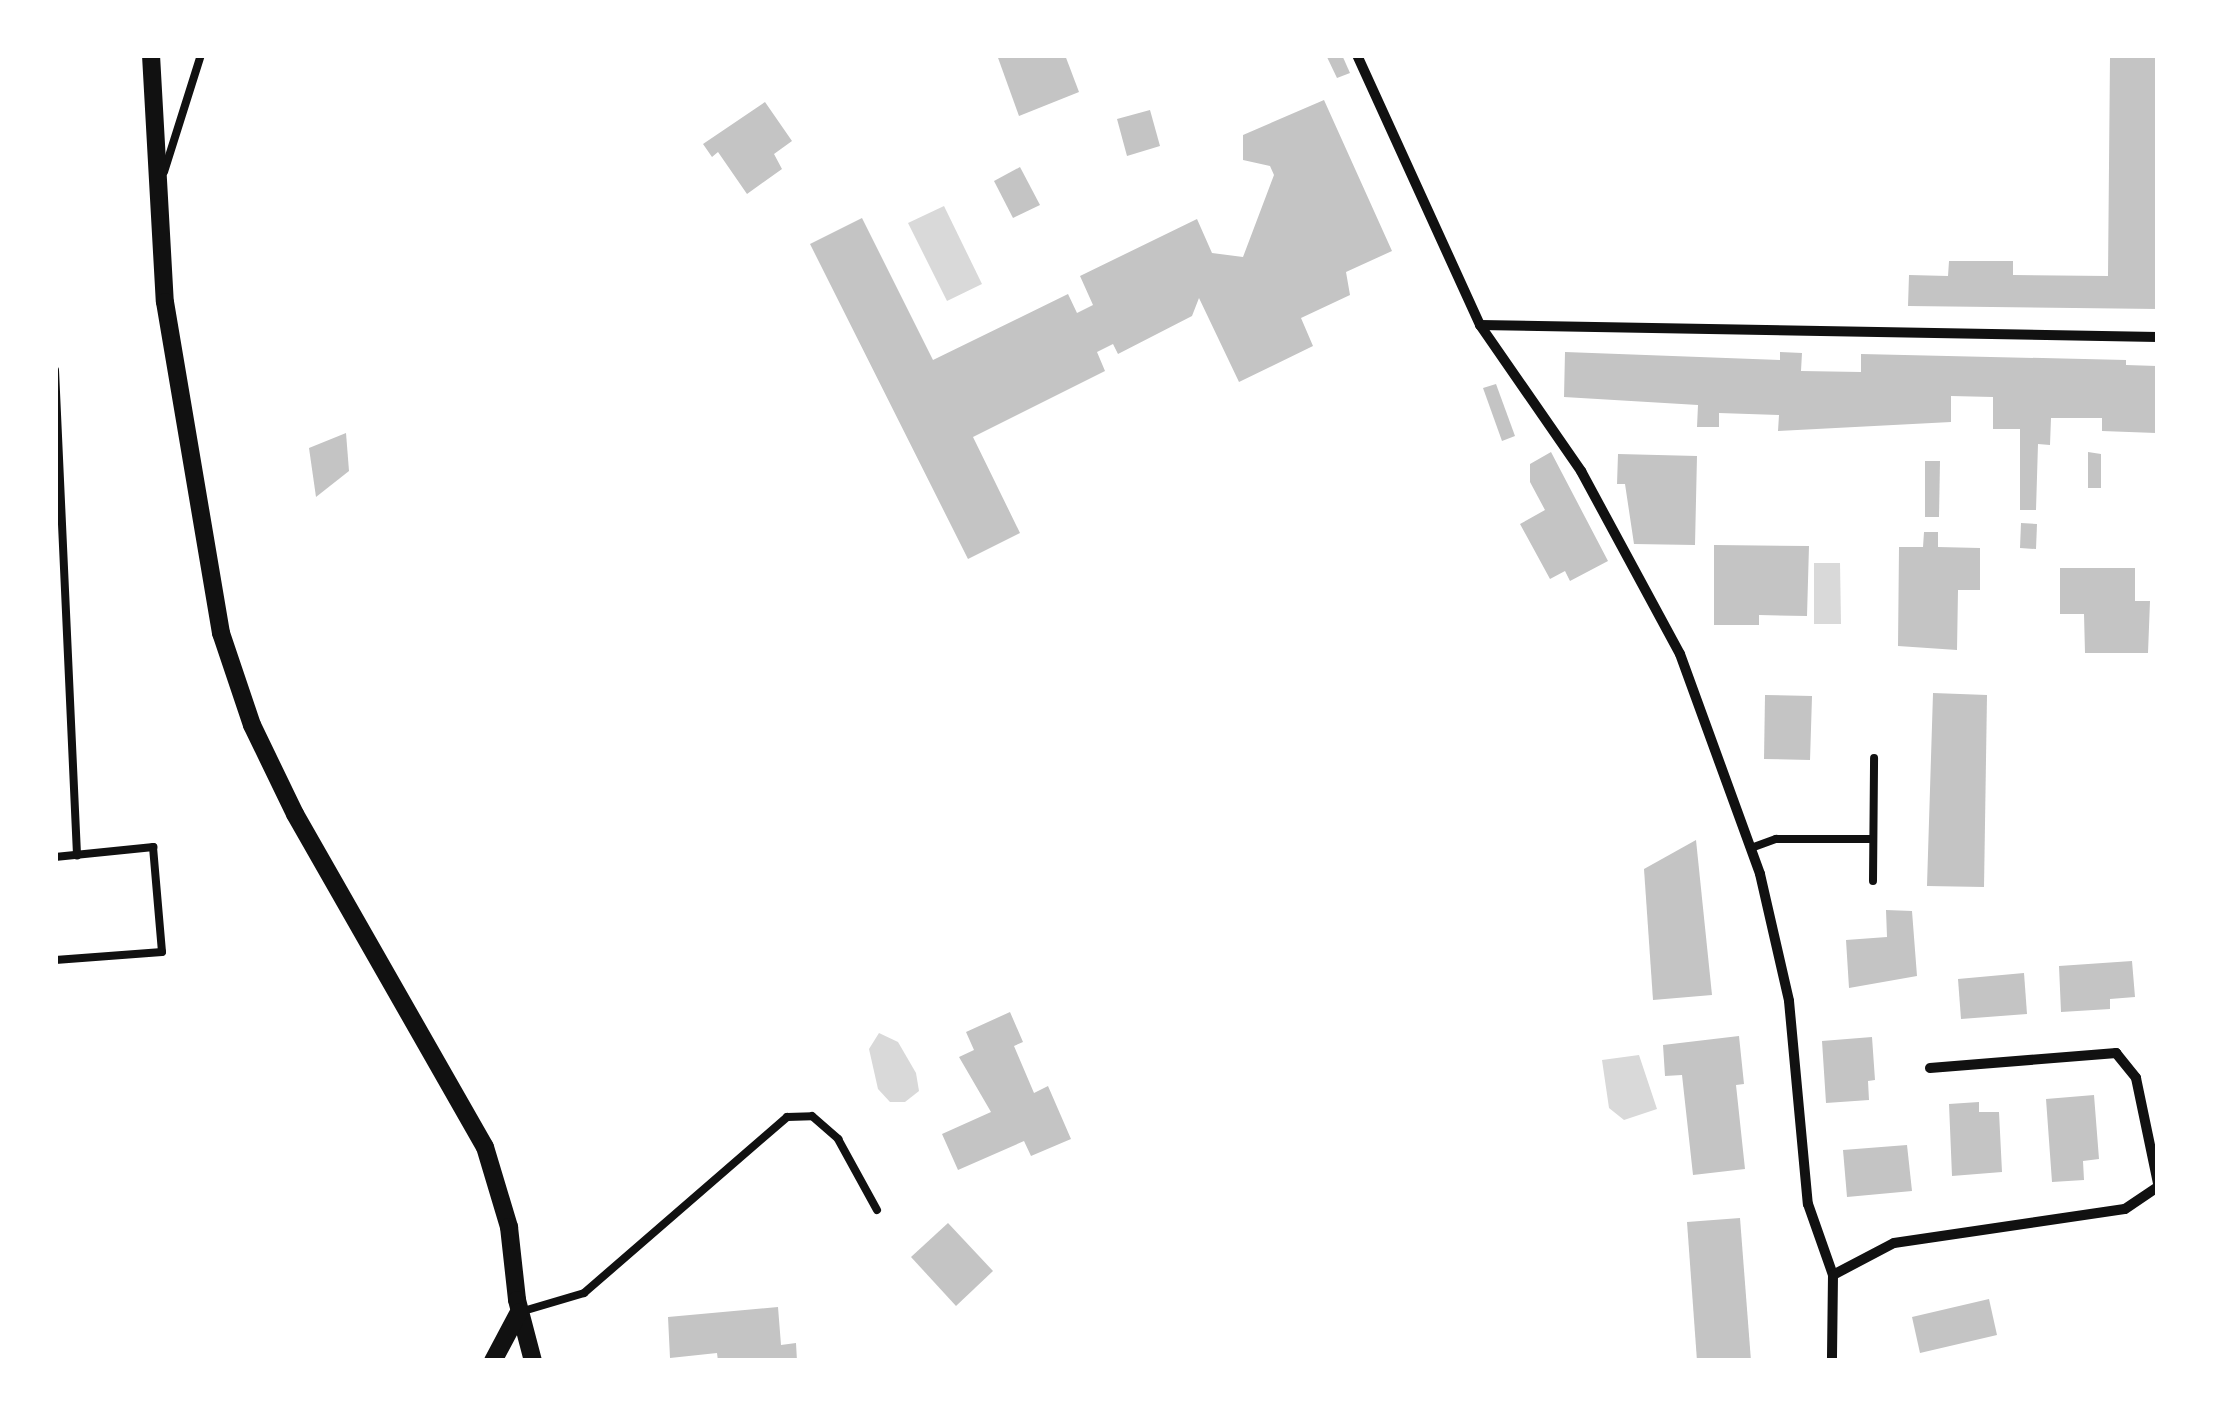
<!DOCTYPE html>
<style>
body{margin:0}
#map{position:relative;width:2213px;height:1416px;overflow:hidden;background:#fff;font-family:Inter,sans-serif}
div>[style]{position:absolute}
[style*='--x']{left:calc(var(--x)*1px);top:calc(var(--y)*1px);width:calc(var(--w)*1px);rotate:calc(var(--a)*1deg)}
.water>*{inset:0;background:#d9d9d9}
.building>*{inset:0;background:#c4c4c4}
.service>*{height:8px;margin:-4px;padding:0 4px;transform-origin:4px;border-radius:4px;background:#111}
.minor>*{height:10px;margin:-5px;padding:0 5px;transform-origin:5px;border-radius:5px;background:#111}
.tertiary>*{height:18px;margin:-9px;padding:0 9px;transform-origin:9px;border-radius:9px;background:#111}
span{translate:-50% -50%;white-space:nowrap;text-align:center;line-height:1.15;-webkit-text-stroke:8px #fff;paint-order:stroke}
.frame{position:absolute;inset:0;border:58px solid #fff;pointer-events:none}
</style>
<div id="map">
<div class="water">
<div style="clip-path:polygon(944px 206px,982px 284px,947px 301px,908px 223px)"></div>
<div style="clip-path:polygon(1814px 563px,1840px 563px,1841px 624px,1814px 624px)"></div>
<div style="clip-path:polygon(879px 1033px,898px 1042px,916px 1073px,919px 1091px,905px 1102px,890px 1102px,878px 1089px,869px 1049px)"></div>
<div style="clip-path:polygon(1639px 1055px,1657px 1109px,1624px 1120px,1609px 1108px,1602px 1060px)"></div>
</div>
<div class="building">
<div style="clip-path:polygon(997px 55px,1065px 55px,1079px 92px,1019px 116px)"></div>
<div style="clip-path:polygon(1326px 55px,1342px 55px,1350px 73px,1337px 78px)"></div>
<div style="clip-path:polygon(2110px 55px,2158px 55px,2158px 309px,1908px 306px,1909px 275px,1948px 276px,1949px 261px,2013px 261px,2013px 275px,2108px 276px)"></div>
<div style="clip-path:polygon(1324px 100px,1392px 251px,1346px 272px,1350px 295px,1301px 318px,1313px 346px,1239px 382px,1199px 298px,1192px 316px,1118px 354px,1113px 344px,1097px 352px,1105px 371px,973px 437px,1020px 533px,968px 559px,810px 244px,862px 218px,933px 360px,1068px 294px,1077px 313px,1093px 305px,1080px 276px,1197px 219px,1212px 253px,1243px 257px,1274px 175px,1270px 166px,1243px 160px,1243px 135px)"></div>
<div style="clip-path:polygon(765px 102px,792px 141px,774px 154px,782px 169px,747px 194px,718px 152px,712px 157px,703px 144px)"></div>
<div style="clip-path:polygon(1150px 110px,1160px 146px,1127px 156px,1117px 119px)"></div>
<div style="clip-path:polygon(1020px 167px,1040px 205px,1013px 218px,994px 181px)"></div>
<div style="clip-path:polygon(1565px 352px,1780px 360px,1780px 352px,1802px 353px,1801px 371px,1861px 372px,1861px 354px,2126px 360px,2126px 365px,2157px 366px,2156px 433px,2102px 431px,2102px 418px,2051px 418px,2050px 445px,2038px 444px,2036px 510px,2020px 510px,2020px 429px,1993px 429px,1993px 397px,1951px 396px,1951px 422px,1778px 431px,1779px 415px,1719px 413px,1719px 427px,1697px 427px,1698px 405px,1564px 397px)"></div>
<div style="clip-path:polygon(1496px 384px,1515px 436px,1502px 441px,1483px 388px)"></div>
<div style="clip-path:polygon(346px 433px,349px 471px,316px 497px,309px 448px)"></div>
<div style="clip-path:polygon(1551px 452px,1608px 561px,1570px 581px,1565px 571px,1550px 579px,1520px 524px,1545px 510px,1530px 482px,1530px 464px)"></div>
<div style="clip-path:polygon(2088px 452px,2101px 454px,2101px 488px,2088px 488px)"></div>
<div style="clip-path:polygon(1618px 454px,1697px 456px,1695px 545px,1634px 544px,1625px 484px,1617px 484px)"></div>
<div style="clip-path:polygon(1925px 461px,1940px 461px,1939px 517px,1925px 517px)"></div>
<div style="clip-path:polygon(2021px 523px,2037px 524px,2036px 549px,2020px 548px)"></div>
<div style="clip-path:polygon(1924px 532px,1938px 532px,1938px 547px,1980px 548px,1980px 590px,1958px 590px,1957px 650px,1898px 646px,1899px 547px,1923px 547px)"></div>
<div style="clip-path:polygon(1714px 545px,1809px 546px,1807px 616px,1759px 615px,1759px 625px,1714px 625px)"></div>
<div style="clip-path:polygon(2060px 568px,2135px 568px,2135px 601px,2150px 601px,2148px 653px,2085px 653px,2084px 614px,2060px 614px)"></div>
<div style="clip-path:polygon(1933px 693px,1987px 695px,1984px 887px,1927px 886px)"></div>
<div style="clip-path:polygon(1765px 695px,1812px 696px,1810px 760px,1764px 759px)"></div>
<div style="clip-path:polygon(1696px 840px,1712px 995px,1653px 1000px,1644px 869px)"></div>
<div style="clip-path:polygon(1886px 910px,1912px 911px,1917px 976px,1849px 988px,1846px 940px,1887px 937px)"></div>
<div style="clip-path:polygon(2132px 961px,2135px 997px,2110px 999px,2110px 1009px,2061px 1012px,2059px 966px)"></div>
<div style="clip-path:polygon(2024px 973px,2027px 1014px,1961px 1019px,1958px 979px)"></div>
<div style="clip-path:polygon(1010px 1012px,1023px 1042px,1014px 1046px,1034px 1093px,1048px 1086px,1071px 1139px,1031px 1156px,1024px 1141px,958px 1170px,942px 1134px,991px 1112px,959px 1057px,974px 1050px,966px 1032px)"></div>
<div style="clip-path:polygon(1739px 1036px,1744px 1084px,1736px 1085px,1745px 1169px,1693px 1175px,1682px 1075px,1665px 1076px,1663px 1045px)"></div>
<div style="clip-path:polygon(1872px 1037px,1875px 1080px,1868px 1081px,1869px 1100px,1826px 1103px,1822px 1041px)"></div>
<div style="clip-path:polygon(2094px 1095px,2099px 1159px,2083px 1161px,2084px 1180px,2052px 1182px,2046px 1099px)"></div>
<div style="clip-path:polygon(1979px 1102px,1979px 1112px,1999px 1112px,2002px 1172px,1952px 1176px,1949px 1104px)"></div>
<div style="clip-path:polygon(1907px 1145px,1912px 1191px,1847px 1197px,1843px 1150px)"></div>
<div style="clip-path:polygon(1740px 1218px,1751px 1361px,1697px 1361px,1687px 1222px)"></div>
<div style="clip-path:polygon(948px 1223px,993px 1271px,956px 1306px,911px 1257px)"></div>
<div style="clip-path:polygon(1989px 1299px,1997px 1335px,1920px 1353px,1912px 1317px)"></div>
<div style="clip-path:polygon(778px 1307px,781px 1345px,796px 1343px,797px 1361px,718px 1361px,717px 1353px,670px 1358px,668px 1317px)"></div>
</div>
<div class="service">
<div style="--x:164;--y:172;--w:123;--a:-72.5"></div>
<div style="--x:55;--y:370;--w:486;--a:87.4"></div>
<div style="--x:1751;--y:848;--w:27;--a:-20"></div>
<div style="--x:1776;--y:839;--w:97;--a:0"></div>
<div style="--x:55;--y:857;--w:99;--a:-5.8"></div>
<div style="--x:153;--y:847;--w:105;--a:85.1"></div>
<div style="--x:162;--y:952;--w:107;--a:175.7"></div>
<div style="--x:1873;--y:881;--w:123;--a:-89.5"></div>
<div style="--x:520;--y:1312;--w:67;--a:-16.5"></div>
<div style="--x:584;--y:1293;--w:269;--a:-40.9"></div>
<div style="--x:787;--y:1117;--w:25;--a:-2"></div>
<div style="--x:812;--y:1116;--w:35;--a:41"></div>
<div style="--x:838;--y:1139;--w:81;--a:61.2"></div>
</div>
<div class="minor">
<div style="--x:1357;--y:55;--w:297;--a:65.5"></div>
<div style="--x:1480;--y:325;--w:178;--a:55.3"></div>
<div style="--x:1581;--y:471;--w:208;--a:61.6"></div>
<div style="--x:1680;--y:654;--w:234;--a:70"></div>
<div style="--x:1760;--y:874;--w:130;--a:77.1"></div>
<div style="--x:1789;--y:1001;--w:204;--a:84.7"></div>
<div style="--x:1808;--y:1204;--w:75;--a:70.6"></div>
<div style="--x:1833;--y:1275;--w:86;--a:90.7"></div>
<div style="--x:1480;--y:325;--w:678;--a:1.01"></div>
<div style="--x:1930;--y:1068;--w:187;--a:-4.6"></div>
<div style="--x:2116;--y:1053;--w:32;--a:51"></div>
<div style="--x:2136;--y:1078;--w:107;--a:78.2"></div>
<div style="--x:1833;--y:1275;--w:69;--a:-27.7"></div>
<div style="--x:1894;--y:1243;--w:233;--a:-8.4"></div>
<div style="--x:2125;--y:1209;--w:40;--a:-34"></div>
</div>
<div class="tertiary">
<div style="--x:151;--y:55;--w:247;--a:86.8"></div>
<div style="--x:165;--y:302;--w:336;--a:80.4"></div>
<div style="--x:221;--y:633;--w:97;--a:71.4"></div>
<div style="--x:252;--y:725;--w:99;--a:64.2"></div>
<div style="--x:295;--y:814;--w:383;--a:60.3"></div>
<div style="--x:485;--y:1147;--w:84;--a:73.3"></div>
<div style="--x:509;--y:1227;--w:73;--a:83.7"></div>
<div style="--x:517;--y:1300;--w:63;--a:75.3"></div>
<div style="--x:493;--y:1361;--w:55;--a:-62"></div>
</div>
<div class="frame"></div>
</div>
